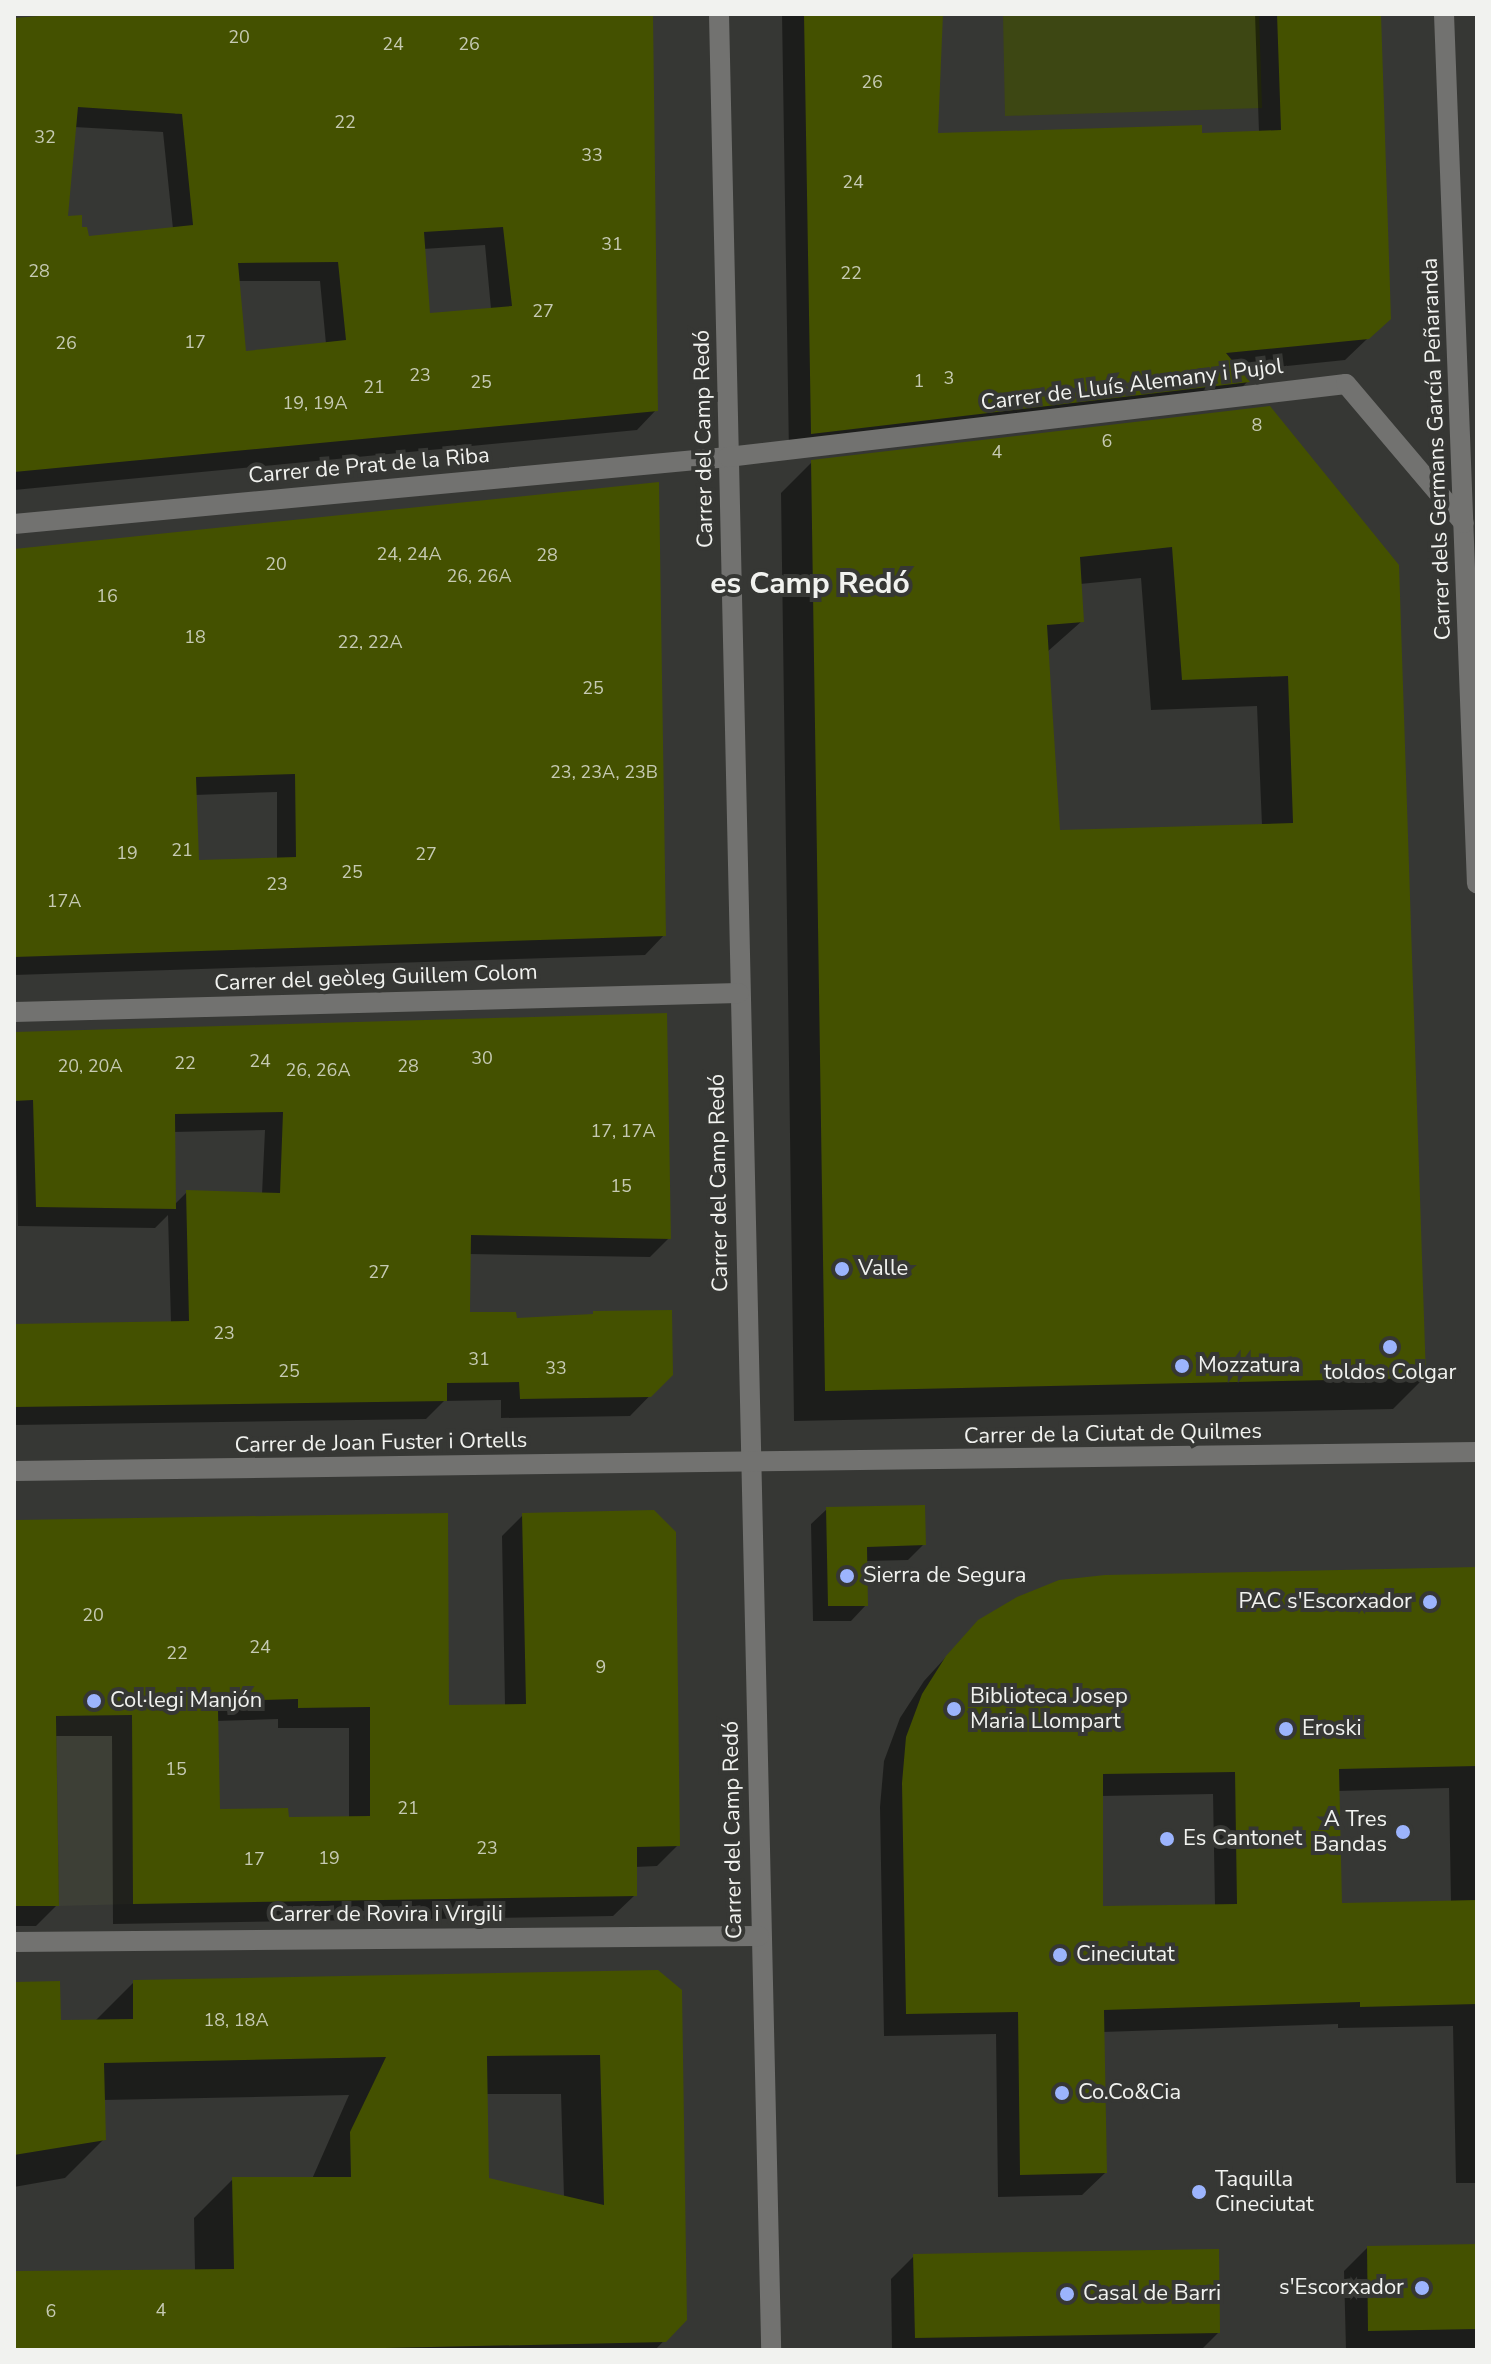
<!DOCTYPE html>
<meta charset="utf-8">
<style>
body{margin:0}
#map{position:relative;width:1491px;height:2364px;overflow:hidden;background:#363734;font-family:"Nunito Sans",sans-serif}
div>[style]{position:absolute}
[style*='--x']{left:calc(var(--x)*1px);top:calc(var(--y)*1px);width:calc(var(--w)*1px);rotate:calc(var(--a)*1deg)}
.built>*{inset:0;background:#3d3f36}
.green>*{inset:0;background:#3d4713}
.shadow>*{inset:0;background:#0007}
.building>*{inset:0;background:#445100}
.minor>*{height:20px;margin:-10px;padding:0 10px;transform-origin:10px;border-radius:10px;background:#727270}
.dots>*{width:22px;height:22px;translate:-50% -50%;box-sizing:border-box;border:4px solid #363734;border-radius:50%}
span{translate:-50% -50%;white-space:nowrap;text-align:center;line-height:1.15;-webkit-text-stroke:8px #363734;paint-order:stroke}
.number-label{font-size:18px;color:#c6cab3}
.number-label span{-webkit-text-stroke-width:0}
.street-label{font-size:22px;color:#f1f2ef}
.poi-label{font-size:22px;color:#f1f2ef}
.left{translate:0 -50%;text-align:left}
.right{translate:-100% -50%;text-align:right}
.district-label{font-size:30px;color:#f1f2ef;font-weight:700}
.frame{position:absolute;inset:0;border:16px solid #f1f2ef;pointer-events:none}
</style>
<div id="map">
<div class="built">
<div style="clip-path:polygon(14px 1520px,132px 1715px,134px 1904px,59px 1906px,56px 1687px)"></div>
</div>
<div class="green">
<div style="clip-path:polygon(1003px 14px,1259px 14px,1262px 108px,1005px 116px)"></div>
</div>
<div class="shadow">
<div style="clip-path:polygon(evenodd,53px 14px,651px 14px,656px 410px,637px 430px,14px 490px,14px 26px,56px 17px,53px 14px,74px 127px,163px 132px,173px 229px,87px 238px,66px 219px,74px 127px,53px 14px,485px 245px,491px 309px,428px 315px,423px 249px,485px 245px,53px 14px,238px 281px,320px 281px,326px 344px,244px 353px,238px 281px)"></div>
<div style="clip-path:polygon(782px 14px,941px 14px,936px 135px,1259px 133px,1255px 14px,1379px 14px,1389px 318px,1345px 360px,1238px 371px,1247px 382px,1226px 404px,789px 455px)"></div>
<div style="clip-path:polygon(evenodd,812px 462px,1397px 566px,1424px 1378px,1393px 1409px,794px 1421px,781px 493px,812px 462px,1141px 578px,1151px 710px,1257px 706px,1262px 826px,1058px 832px,1047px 652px,1082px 621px,1080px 584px,1141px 578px)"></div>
<div style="clip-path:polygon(evenodd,14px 550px,664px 935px,645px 955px,14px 975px,14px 550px,277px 792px,277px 860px,198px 862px,195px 795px,277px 792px)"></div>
<div style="clip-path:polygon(evenodd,665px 1015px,669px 1238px,650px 1257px,469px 1254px,468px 1314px,515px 1320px,590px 1316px,594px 1313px,671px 1374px,630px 1416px,501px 1418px,501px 1400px,444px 1401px,426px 1419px,14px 1425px,14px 1326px,171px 1323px,168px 1215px,155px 1228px,18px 1226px,14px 1034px,665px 1015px,265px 1130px,262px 1194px,187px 1192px,174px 1205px,173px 1132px,265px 1130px)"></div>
<div style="clip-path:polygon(827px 1509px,924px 1544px,908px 1560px,866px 1561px,866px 1605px,851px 1621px,813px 1621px,811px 1524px)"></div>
<div style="clip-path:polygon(evenodd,523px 1515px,678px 1845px,657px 1866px,635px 1867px,635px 1895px,613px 1916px,113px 1924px,112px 1736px,54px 1736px,57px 1905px,36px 1926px,14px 1926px,14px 1522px,447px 1707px,505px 1706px,502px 1536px,523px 1515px,278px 1719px,278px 1728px,349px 1728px,349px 1818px,287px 1819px,218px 1811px,216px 1721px,278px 1719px)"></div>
<div style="clip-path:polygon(evenodd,1477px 1571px,1477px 2183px,1456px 2183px,1453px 2026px,1338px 2028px,1338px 2024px,1103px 2032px,1105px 2173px,1082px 2195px,998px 2197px,996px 2034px,884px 2036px,880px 1807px,884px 1761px,900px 1718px,924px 1681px,956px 1646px,1477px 1571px,1449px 1788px,1451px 1903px,1340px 1905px,1338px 1791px,1449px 1788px,1477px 1571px,1213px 1794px,1215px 1906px,1101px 1908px,1101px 1796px,1213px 1794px)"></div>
<div style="clip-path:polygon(evenodd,657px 1972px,685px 2319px,655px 2350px,14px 2350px,14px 2274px,195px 2271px,194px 2218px,233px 2179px,312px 2179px,349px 2095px,103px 2100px,104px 2139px,65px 2178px,14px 2187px,14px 1984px,59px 2022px,94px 2022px,134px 1982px,657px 1972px,485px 2094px,561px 2094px,564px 2198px,487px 2179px,485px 2094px)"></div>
<div style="clip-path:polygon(1477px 2246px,1477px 2350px,1346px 2350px,1344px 2271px,1367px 2248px)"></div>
<div style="clip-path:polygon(914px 2256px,1218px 2333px,1201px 2350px,892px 2350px,891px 2279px)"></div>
</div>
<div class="building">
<div style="clip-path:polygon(evenodd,67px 14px,653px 14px,658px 411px,14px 472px,14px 18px,67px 14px,78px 107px,182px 114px,193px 225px,89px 236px,87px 227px,82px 227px,82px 215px,68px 216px,78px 107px,67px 14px,503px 227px,512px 306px,430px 313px,424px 232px,503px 227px,67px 14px,338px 262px,346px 340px,246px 351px,238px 263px,338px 262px)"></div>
<div style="clip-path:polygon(804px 14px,943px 14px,938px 133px,1202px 125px,1202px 133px,1281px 130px,1277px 14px,1381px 14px,1391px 319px,1369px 339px,1226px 353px,1250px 382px,811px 434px)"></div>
<div style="clip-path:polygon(evenodd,1270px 406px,1399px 565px,1426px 1378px,825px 1391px,811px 460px,1270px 406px,1172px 547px,1182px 680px,1288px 676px,1293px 823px,1060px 830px,1047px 625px,1084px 622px,1080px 557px,1172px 547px)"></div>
<div style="clip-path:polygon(evenodd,659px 482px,666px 936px,14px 957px,14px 549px,659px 482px,295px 774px,296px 857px,199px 860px,196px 777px,295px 774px)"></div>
<div style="clip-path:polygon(667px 1013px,671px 1239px,471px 1235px,470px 1312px,516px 1312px,517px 1318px,593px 1314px,593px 1311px,672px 1310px,673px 1375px,651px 1397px,520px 1399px,519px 1382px,447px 1383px,447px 1401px,14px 1407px,14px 1324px,189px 1321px,186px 1190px,280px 1193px,283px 1112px,175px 1114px,176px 1209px,36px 1207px,33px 1100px,14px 1101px,14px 1032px)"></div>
<div style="clip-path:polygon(925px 1505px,926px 1545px,867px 1547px,868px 1606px,828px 1606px,826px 1507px)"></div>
<div style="clip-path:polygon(evenodd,654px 1510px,676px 1532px,680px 1846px,637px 1847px,637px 1896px,133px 1904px,132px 1715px,56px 1716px,59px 1906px,14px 1906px,14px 1520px,448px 1513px,449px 1705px,526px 1704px,522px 1513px,654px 1510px,298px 1699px,298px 1708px,370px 1707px,370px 1816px,289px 1817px,288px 1808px,220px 1809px,218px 1710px,222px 1709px,222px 1701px,298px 1699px)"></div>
<div style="clip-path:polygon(evenodd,1477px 1567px,1477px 1766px,1339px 1769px,1342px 1903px,1477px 1900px,1477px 2004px,1360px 2007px,1360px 2002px,1104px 2010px,1107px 2173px,1020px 2175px,1018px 2012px,906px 2014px,902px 1783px,906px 1737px,922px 1694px,946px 1656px,978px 1620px,1017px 1597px,1059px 1580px,1105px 1575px,1477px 1567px,1235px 1772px,1237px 1904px,1103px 1906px,1103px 1774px,1235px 1772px)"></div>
<div style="clip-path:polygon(evenodd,658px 1970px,682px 1990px,687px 2320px,666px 2342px,294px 2350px,14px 2350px,14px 2271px,234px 2269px,232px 2177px,351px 2177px,350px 2132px,386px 2057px,104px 2063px,106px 2140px,14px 2155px,14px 1982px,60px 1981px,61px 2020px,133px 2019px,133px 1980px,658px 1970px,600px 2055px,604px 2205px,489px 2178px,487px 2056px,600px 2055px)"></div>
<div style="clip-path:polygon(1477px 2244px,1477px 2329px,1368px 2331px,1367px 2246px)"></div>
<div style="clip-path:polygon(1219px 2249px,1220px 2333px,915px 2338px,913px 2254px)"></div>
</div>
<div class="minor">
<div style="--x:719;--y:14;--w:2337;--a:88.72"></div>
<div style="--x:1444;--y:14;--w:870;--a:87.83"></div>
<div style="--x:14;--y:524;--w:717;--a:-5.36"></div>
<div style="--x:728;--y:457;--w:622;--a:-6.74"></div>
<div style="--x:1346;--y:384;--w:182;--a:49.7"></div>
<div style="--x:14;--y:1012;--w:725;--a:-1.5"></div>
<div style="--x:14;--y:1471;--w:1463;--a:-0.74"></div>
<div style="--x:14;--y:1942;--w:745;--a:-0.46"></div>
</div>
<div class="dots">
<div style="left:842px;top:1269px;background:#9cb4fd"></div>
<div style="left:1390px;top:1347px;background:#9cb4fd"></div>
<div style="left:1182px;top:1366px;background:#9cb4fd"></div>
<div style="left:847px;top:1576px;background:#9cb4fd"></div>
<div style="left:1430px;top:1602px;background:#9cb4fd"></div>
<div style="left:94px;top:1701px;background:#9cb4fd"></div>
<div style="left:954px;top:1709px;background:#9cb4fd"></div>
<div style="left:1286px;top:1729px;background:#9cb4fd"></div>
<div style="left:1403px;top:1832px;background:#9cb4fd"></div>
<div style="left:1167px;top:1839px;background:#9cb4fd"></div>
<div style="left:1060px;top:1955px;background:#9cb4fd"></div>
<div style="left:1062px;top:2093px;background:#9cb4fd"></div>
<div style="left:1199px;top:2192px;background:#9cb4fd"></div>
<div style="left:1422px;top:2288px;background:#9cb4fd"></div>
<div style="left:1067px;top:2294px;background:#9cb4fd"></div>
</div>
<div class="number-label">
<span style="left:239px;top:37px">20</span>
<span style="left:393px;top:44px">24</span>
<span style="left:469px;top:44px">26</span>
<span style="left:872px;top:82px">26</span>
<span style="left:345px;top:122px">22</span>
<span style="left:45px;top:137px">32</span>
<span style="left:592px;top:155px">33</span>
<span style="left:853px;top:182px">24</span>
<span style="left:612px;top:244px">31</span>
<span style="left:39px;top:271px">28</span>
<span style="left:851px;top:273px">22</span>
<span style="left:543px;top:311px">27</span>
<span style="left:195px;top:342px">17</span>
<span style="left:66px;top:343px">26</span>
<span style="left:420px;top:375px">23</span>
<span style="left:949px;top:378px">3</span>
<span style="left:919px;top:381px">1</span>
<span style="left:481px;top:382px">25</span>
<span style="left:374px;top:387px">21</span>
<span style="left:315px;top:403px">19, 19A</span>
<span style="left:1257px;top:425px">8</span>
<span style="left:1107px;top:441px">6</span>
<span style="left:997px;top:452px">4</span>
<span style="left:409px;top:554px">24, 24A</span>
<span style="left:547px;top:555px">28</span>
<span style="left:276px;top:564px">20</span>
<span style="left:479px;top:576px">26, 26A</span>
<span style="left:107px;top:596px">16</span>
<span style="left:195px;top:637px">18</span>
<span style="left:370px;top:642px">22, 22A</span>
<span style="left:593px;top:688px">25</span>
<span style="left:604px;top:772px">23, 23A, 23B</span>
<span style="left:182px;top:850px">21</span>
<span style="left:127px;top:853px">19</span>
<span style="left:426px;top:854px">27</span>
<span style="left:352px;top:872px">25</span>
<span style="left:277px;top:884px">23</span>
<span style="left:64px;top:901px">17A</span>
<span style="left:482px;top:1058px">30</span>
<span style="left:260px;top:1061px">24</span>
<span style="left:185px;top:1063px">22</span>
<span style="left:90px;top:1066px">20, 20A</span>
<span style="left:408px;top:1066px">28</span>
<span style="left:318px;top:1070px">26, 26A</span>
<span style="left:623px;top:1131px">17, 17A</span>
<span style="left:621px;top:1186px">15</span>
<span style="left:379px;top:1272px">27</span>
<span style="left:224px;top:1333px">23</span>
<span style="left:479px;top:1359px">31</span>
<span style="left:556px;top:1368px">33</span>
<span style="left:289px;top:1371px">25</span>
<span style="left:93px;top:1615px">20</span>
<span style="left:260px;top:1647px">24</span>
<span style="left:177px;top:1653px">22</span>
<span style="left:601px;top:1667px">9</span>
<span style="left:176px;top:1769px">15</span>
<span style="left:408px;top:1808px">21</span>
<span style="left:487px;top:1848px">23</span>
<span style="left:329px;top:1858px">19</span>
<span style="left:254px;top:1859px">17</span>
<span style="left:236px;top:2020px">18, 18A</span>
<span style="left:161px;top:2310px">4</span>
<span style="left:51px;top:2311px">6</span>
</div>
<div class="street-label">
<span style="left:1132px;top:385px;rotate:-7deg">Carrer de Lluís Alemany i Pujol</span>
<span style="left:704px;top:439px;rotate:-91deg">Carrer del Camp Redó</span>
<span style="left:1437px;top:449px;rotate:-92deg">Carrer dels Germans García Peñaranda</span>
<span style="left:369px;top:466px;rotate:-5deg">Carrer de Prat de la Riba</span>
<span style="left:376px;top:978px;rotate:-2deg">Carrer del geòleg Guillem Colom</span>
<span style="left:719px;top:1183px;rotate:-91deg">Carrer del Camp Redó</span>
<span style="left:1113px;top:1434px;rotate:-1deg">Carrer de la Ciutat de Quilmes</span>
<span style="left:381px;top:1443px;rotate:-1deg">Carrer de Joan Fuster i Ortells</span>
<span style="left:733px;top:1830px;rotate:-91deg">Carrer del Camp Redó</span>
<span style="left:386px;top:1915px">Carrer de Rovira i Virgili</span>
</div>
<div class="poi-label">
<span class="left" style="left:858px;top:1269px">Valle</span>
<span class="left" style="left:1198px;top:1366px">Mozzatura</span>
<span style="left:1390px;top:1373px">toldos Colgar</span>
<span class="left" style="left:863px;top:1576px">Sierra de Segura</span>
<span class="right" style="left:1412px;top:1602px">PAC s'Escorxador</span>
<span class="left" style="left:970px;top:1709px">Biblioteca Josep<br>Maria Llompart</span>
<span class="left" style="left:110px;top:1701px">Col·legi Manjón</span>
<span class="left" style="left:1302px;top:1729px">Eroski</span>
<span class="right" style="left:1387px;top:1832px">A Tres<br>Bandas</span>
<span class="left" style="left:1183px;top:1839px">Es Cantonet</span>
<span class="left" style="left:1076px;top:1955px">Cineciutat</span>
<span class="left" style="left:1078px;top:2093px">Co.Co&amp;Cia</span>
<span class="left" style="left:1215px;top:2192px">Taquilla<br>Cineciutat</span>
<span class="right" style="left:1404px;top:2288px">s'Escorxador</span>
<span class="left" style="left:1083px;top:2294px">Casal de Barri</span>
</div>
<div class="district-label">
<span style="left:810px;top:584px">es Camp Redó</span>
</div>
<div class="frame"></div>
</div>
